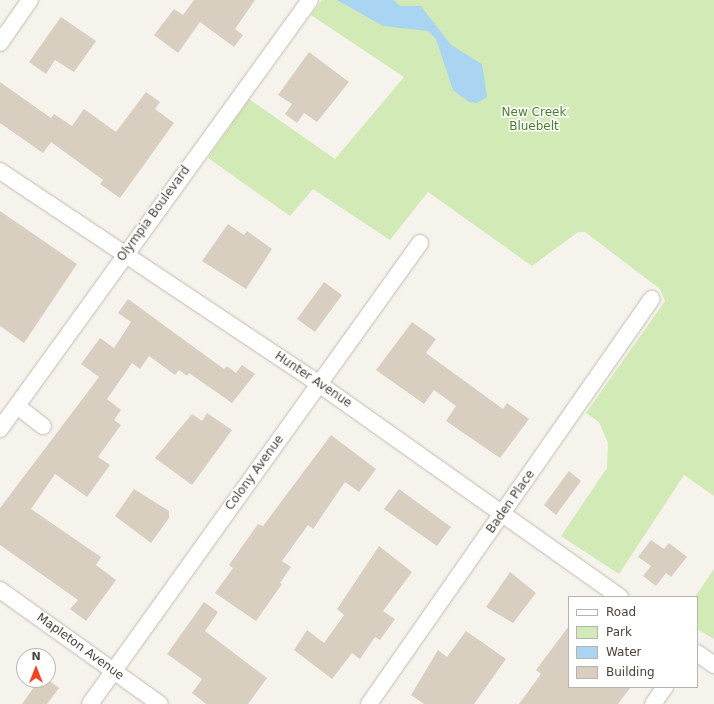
<!DOCTYPE html>
<style>
body{margin:0}
#map{position:relative;width:714px;height:704px;overflow:hidden;background:#f6f3ec;font-family:"DejaVu Sans",sans-serif}
div>[style]{position:absolute}
[style*='--x']{left:calc(var(--x)*1px);top:calc(var(--y)*1px);width:calc(var(--w)*1px);rotate:calc(var(--a)*1deg)}
.green>*{inset:0;background:#d2eab5}
.water>*{inset:0;background:#a9d4f2}
.building>*{inset:0;background:#d8cfc1}
.roads{filter:drop-shadow(0 0 1px #c2bbae) drop-shadow(0 0 1px #c2bbae)}
.minor>*{height:16px;margin:-8px;padding:0 8px;transform-origin:8px;border-radius:8px;background:#fff}
span{translate:-50% -50%;white-space:nowrap;text-align:center;line-height:1.15;-webkit-text-stroke:3px #fff;paint-order:stroke}
.park-label{font-size:12px;color:#4a7f2a}
.street-label{font-size:12px;color:#4b4439}
.legend{position:absolute;left:568px;top:596px;width:130px;height:92px;box-sizing:border-box;background:#fff;border:1px solid #b7b4b0;margin:0;padding:5px 7px;list-style:none;font-size:12px;color:#4b4439}
.legend li{display:flex;align-items:center;gap:8px;height:20px}
.legend b{width:20px;border:1px solid #b7b4b0}
.north{position:absolute;left:16px;top:648px;width:40px;height:40px;box-sizing:border-box;background:#fff;border:1px solid #b7b4b0;border-radius:50%;rotate:0deg;font-size:11px;font-weight:700;line-height:16px;text-align:center;color:#4b4439}
.north::after{content:'';display:block;margin:auto;width:14px;height:18px;background:#fc3f1d;clip-path:polygon(50% 0,100% 100%,50% 72%,0 100%)}
</style>
<div id="map">
<div class="green">
<div style="clip-path:polygon(322px 0,714px 0,714px 496px,684px 475px,619px 574px,561px 536px,607px 468px,608px 443px,599px 422px,586px 413px,665px 301px,660px 289px,585px 232px,578px 232px,532px 266px,428px 192px,390px 240px,313px 189px,290px 216px,208px 158px,249px 99px,335px 159px,404px 77px,311px 15px)"></div>
<div style="clip-path:polygon(714px 569px,714px 639px,697px 629px,695px 597px)"></div>
</div>
<div class="water">
<div style="clip-path:polygon(337px 0,394px 0,400px 6px,421px 6px,451px 45px,482px 64px,487px 97px,477px 103px,469px 102px,453px 90px,436px 39px,428px 31px,383px 26px)"></div>
</div>
<div class="building">
<div style="clip-path:polygon(194px 0,255px 0,235px 29px,243px 35px,234px 47px,200px 22px,178px 53px,154px 35px,174px 9px,183px 15px)"></div>
<div style="clip-path:polygon(61px 17px,96px 41px,74px 72px,55px 60px,46px 74px,29px 62px)"></div>
<div style="clip-path:polygon(309px 52px,349px 82px,317px 122px,304px 113px,297px 123px,285px 114px,292px 104px,278px 95px)"></div>
<div style="clip-path:polygon(0 82px,51px 118px,54px 114px,72px 126px,84px 109px,116px 132px,146px 92px,160px 102px,155px 109px,174px 123px,120px 198px,100px 184px,103px 180px,51px 142px,43px 153px,0 123px)"></div>
<div style="clip-path:polygon(0 211px,77px 264px,24px 343px,0 326px)"></div>
<div style="clip-path:polygon(228px 224px,244px 235px,247px 231px,272px 249px,246px 289px,202px 261px)"></div>
<div style="clip-path:polygon(324px 282px,342px 295px,315px 332px,297px 319px)"></div>
<div style="clip-path:polygon(128px 299px,224px 369px,227px 366px,236px 373px,242px 365px,255px 374px,232px 403px,189px 373px,187px 376px,179px 370px,175px 375px,149px 356px,140px 369px,132px 363px,107px 399px,121px 410px,114px 420px,121px 425px,98px 457px,110px 465px,87px 497px,55px 474px,31px 509px,101px 557px,96px 565px,116px 580px,86px 621px,70px 609px,78px 600px,0 545px,0 508px,99px 377px,81px 364px,100px 338px,114px 348px,131px 322px,118px 313px)"></div>
<div style="clip-path:polygon(412px 322px,436px 339px,426px 353px,503px 409px,507px 403px,529px 419px,500px 458px,446px 421px,456px 406px,434px 390px,424px 404px,376px 370px)"></div>
<div style="clip-path:polygon(207px 413px,232px 430px,192px 485px,155px 458px,192px 414px,202px 421px)"></div>
<div style="clip-path:polygon(331px 435px,376px 469px,359px 492px,345px 482px,313px 529px,308px 525px,282px 561px,291px 567px,280px 583px,282px 584px,256px 621px,215px 593px,233px 568px,229px 565px,258px 524px,263px 526px)"></div>
<div style="clip-path:polygon(569px 471px,581px 481px,556px 515px,544px 505px)"></div>
<div style="clip-path:polygon(134px 489px,169px 511px,169px 518px,151px 543px,115px 516px)"></div>
<div style="clip-path:polygon(399px 489px,451px 527px,437px 546px,384px 509px)"></div>
<div style="clip-path:polygon(651px 540px,664px 549px,669px 543px,687px 557px,671px 577px,666px 573px,656px 586px,643px 576px,651px 566px,638px 557px)"></div>
<div style="clip-path:polygon(379px 546px,412px 572px,383px 611px,395px 619px,380px 640px,375px 637px,360px 659px,352px 653px,332px 679px,294px 650px,307px 630px,324px 643px,344px 615px,337px 609px)"></div>
<div style="clip-path:polygon(510px 572px,536px 593px,513px 623px,486px 607px)"></div>
<div style="clip-path:polygon(204px 602px,218px 612px,205px 631px,267px 678px,248px 704px,206px 704px,192px 693px,202px 679px,167px 654px)"></div>
<div style="clip-path:polygon(569px 626px,569px 687px,631px 687px,618px 704px,519px 704px,541px 674px,536px 670px)"></div>
<div style="clip-path:polygon(466px 631px,506px 659px,474px 704px,424px 704px,411px 695px,438px 650px,447px 657px)"></div>
<div style="clip-path:polygon(39px 680px,48px 680px,59px 688px,47px 704px,22px 704px)"></div>
</div>
<div class="roads">
<div class="minor">
<div style="--x:0;--y:43;--w:52;--a:-55.1"></div>
<div style="--x:0;--y:171;--w:384;--a:33.7"></div>
<div style="--x:319;--y:384;--w:369;--a:35.3"></div>
<div style="--x:17;--y:406;--w:33;--a:38"></div>
<div style="--x:0;--y:429;--w:529;--a:-54.15"></div>
<div style="--x:0;--y:590;--w:196;--a:35.5"></div>
<div style="--x:697;--y:653;--w:21;--a:35"></div>
<div style="--x:90;--y:704;--w:567;--a:-54.4"></div>
<div style="--x:369;--y:704;--w:494;--a:-55.1"></div>
<div style="--x:653;--y:704;--w:21;--a:-55"></div>
</div>
</div>
<div class="park-label">
<span style="left:534px;top:120px">New Creek<br>Bluebelt</span>
</div>
<div class="street-label">
<span style="left:154px;top:214px;rotate:-54deg">Olympia Boulevard</span>
<span style="left:313px;top:380px;rotate:34deg">Hunter Avenue</span>
<span style="left:255px;top:473px;rotate:-54deg">Colony Avenue</span>
<span style="left:511px;top:502px;rotate:-55deg">Baden Place</span>
<span style="left:80px;top:647px;rotate:36deg">Mapleton Avenue</span>
</div>
<ul class="legend">
<li><b style="height:5px;background:#fff"></b>Road</li>
<li><b style="height:11px;background:#d2eab5"></b>Park</li>
<li><b style="height:11px;background:#a9d4f2"></b>Water</li>
<li><b style="height:11px;background:#d8cfc1"></b>Building</li>
</ul>
<div class="north">N</div>
</div>
